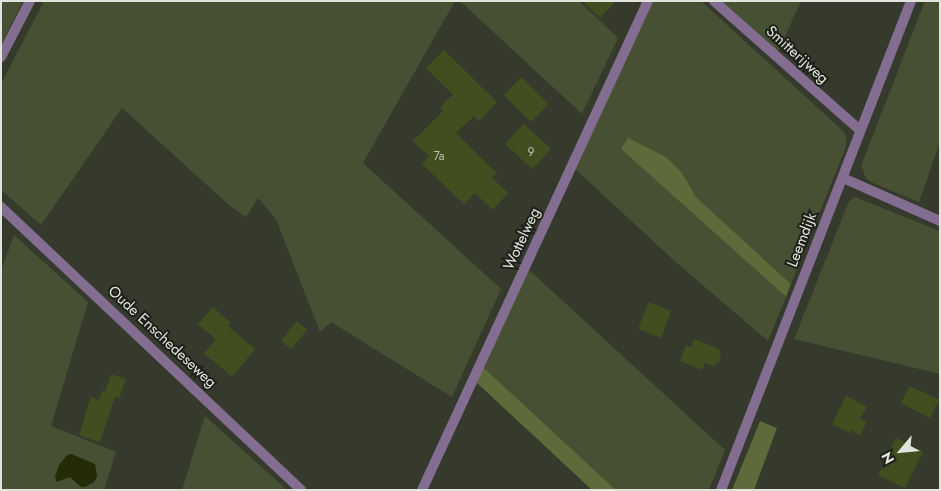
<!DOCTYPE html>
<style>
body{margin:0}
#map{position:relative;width:941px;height:491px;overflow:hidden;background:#353a2c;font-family:Jost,sans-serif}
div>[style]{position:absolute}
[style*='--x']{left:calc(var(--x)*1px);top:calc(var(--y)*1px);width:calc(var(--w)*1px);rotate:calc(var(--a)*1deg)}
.green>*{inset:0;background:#475032}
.forest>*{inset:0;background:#5d6a3a}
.water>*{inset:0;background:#232c07}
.building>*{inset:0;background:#424e1f}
.street>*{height:10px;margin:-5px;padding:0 5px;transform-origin:5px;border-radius:5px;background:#836d91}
span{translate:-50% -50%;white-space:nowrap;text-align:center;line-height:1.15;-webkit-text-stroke:4px #1e201a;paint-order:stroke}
.number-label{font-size:12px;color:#babfad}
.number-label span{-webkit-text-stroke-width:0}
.street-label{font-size:15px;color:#e2e5dc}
.frame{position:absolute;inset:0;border:2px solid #e2e5dc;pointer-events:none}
.north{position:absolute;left:876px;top:426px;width:50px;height:50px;-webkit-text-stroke:4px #1e201a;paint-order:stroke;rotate:242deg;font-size:14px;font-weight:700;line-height:20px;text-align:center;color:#e2e5dc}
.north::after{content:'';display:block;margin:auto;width:18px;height:22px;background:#e2e5dc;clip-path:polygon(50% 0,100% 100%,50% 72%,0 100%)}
</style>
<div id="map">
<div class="green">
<div style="clip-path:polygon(1px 1px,23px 1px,1px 45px)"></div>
<div style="clip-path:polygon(44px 1px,455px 1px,363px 163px,501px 289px,452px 397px,331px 322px,320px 332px,276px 219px,258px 198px,246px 217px,230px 206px,122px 108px,41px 225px,1px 190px,1px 84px)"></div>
<div style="clip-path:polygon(460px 1px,579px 1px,618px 38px,582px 114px)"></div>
<div style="clip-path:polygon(652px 1px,701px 1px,843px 131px,847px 138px,845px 149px,791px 284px,696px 197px,683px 174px,621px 149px,786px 297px,768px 341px,678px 264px,575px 169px)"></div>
<div style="clip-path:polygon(720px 1px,801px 1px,777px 54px)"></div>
<div style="clip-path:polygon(925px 1px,940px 1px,940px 142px,919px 202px,873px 183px,866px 178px,861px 166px)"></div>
<div style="clip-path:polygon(855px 197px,940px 231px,940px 374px,794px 339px,849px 201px)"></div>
<div style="clip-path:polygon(evenodd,14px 235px,88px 302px,51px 426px,116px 452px,104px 490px,1px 490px,1px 271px,14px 235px,71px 454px,95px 464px,97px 476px,94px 482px,79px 485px,75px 480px,58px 470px,65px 458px,71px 454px)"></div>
<div style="clip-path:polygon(528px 269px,725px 450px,709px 490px,616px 490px,483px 367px)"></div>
<div style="clip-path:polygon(205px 416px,287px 490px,182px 490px)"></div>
</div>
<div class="forest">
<div style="clip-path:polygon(628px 138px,666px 157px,683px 174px,696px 197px,791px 284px,786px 297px,621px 149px)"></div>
<div style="clip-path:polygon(483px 367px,616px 490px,592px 490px,476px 382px)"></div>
<div style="clip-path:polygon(760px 421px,777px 428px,754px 490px,732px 490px)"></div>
</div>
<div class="water">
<div style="clip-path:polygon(71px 454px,95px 464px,97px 476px,94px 482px,85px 487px,81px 487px,70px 477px,57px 482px,55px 477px,59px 465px,67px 455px)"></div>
</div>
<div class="building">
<div style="clip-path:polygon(582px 1px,616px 1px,600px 18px)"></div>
<div style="clip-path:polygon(444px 50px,497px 102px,479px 121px,474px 116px,456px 133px,497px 173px,492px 178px,508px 193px,493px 210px,475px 193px,464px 204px,422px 164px,429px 156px,413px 141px,443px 111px,440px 107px,453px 95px,426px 68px)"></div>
<div style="clip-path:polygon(521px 77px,548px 104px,531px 122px,504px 95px)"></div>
<div style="clip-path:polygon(524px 124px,551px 149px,532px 169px,505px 144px)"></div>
<div style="clip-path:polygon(649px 302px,671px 311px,661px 338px,638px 329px)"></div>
<div style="clip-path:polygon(213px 307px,231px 323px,228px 326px,255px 349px,232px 377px,204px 353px,216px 339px,198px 324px)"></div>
<div style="clip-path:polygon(297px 321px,307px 330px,291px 349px,281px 341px)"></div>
<div style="clip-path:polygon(694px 339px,719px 349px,721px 358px,719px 362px,713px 366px,705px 363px,702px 370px,680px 361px,686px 345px,691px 347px)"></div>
<div style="clip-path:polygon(111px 374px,126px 379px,119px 398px,115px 397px,100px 442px,79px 435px,91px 397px,99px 400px,102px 391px,105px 392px)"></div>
<div style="clip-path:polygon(910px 386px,939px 400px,930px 418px,901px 403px)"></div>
<div style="clip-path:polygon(846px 396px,867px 407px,860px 419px,867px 422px,860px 435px,851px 430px,849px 433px,832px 424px)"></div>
<div style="clip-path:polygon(896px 438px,923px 452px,905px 488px,878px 475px)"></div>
</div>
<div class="street">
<div style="--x:714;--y:1;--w:195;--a:41.5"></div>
<div style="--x:1;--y:57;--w:63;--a:-62.6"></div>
<div style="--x:843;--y:178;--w:106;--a:23.9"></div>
<div style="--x:1;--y:207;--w:412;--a:43.3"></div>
<div style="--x:422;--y:490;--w:539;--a:-65.2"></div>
<div style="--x:721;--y:490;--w:525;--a:-68.77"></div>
</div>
<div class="number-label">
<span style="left:531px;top:153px">9</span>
<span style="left:439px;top:157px">7a</span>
</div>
<div class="street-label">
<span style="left:797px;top:55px;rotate:42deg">Smitterijweg</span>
<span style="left:522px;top:239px;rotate:-65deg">Wottelweg</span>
<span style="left:802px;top:240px;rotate:-69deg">Leemdijk</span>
<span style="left:162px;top:337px;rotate:43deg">Oude Enschedeseweg</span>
</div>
<div class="frame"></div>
<div class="north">N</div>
</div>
